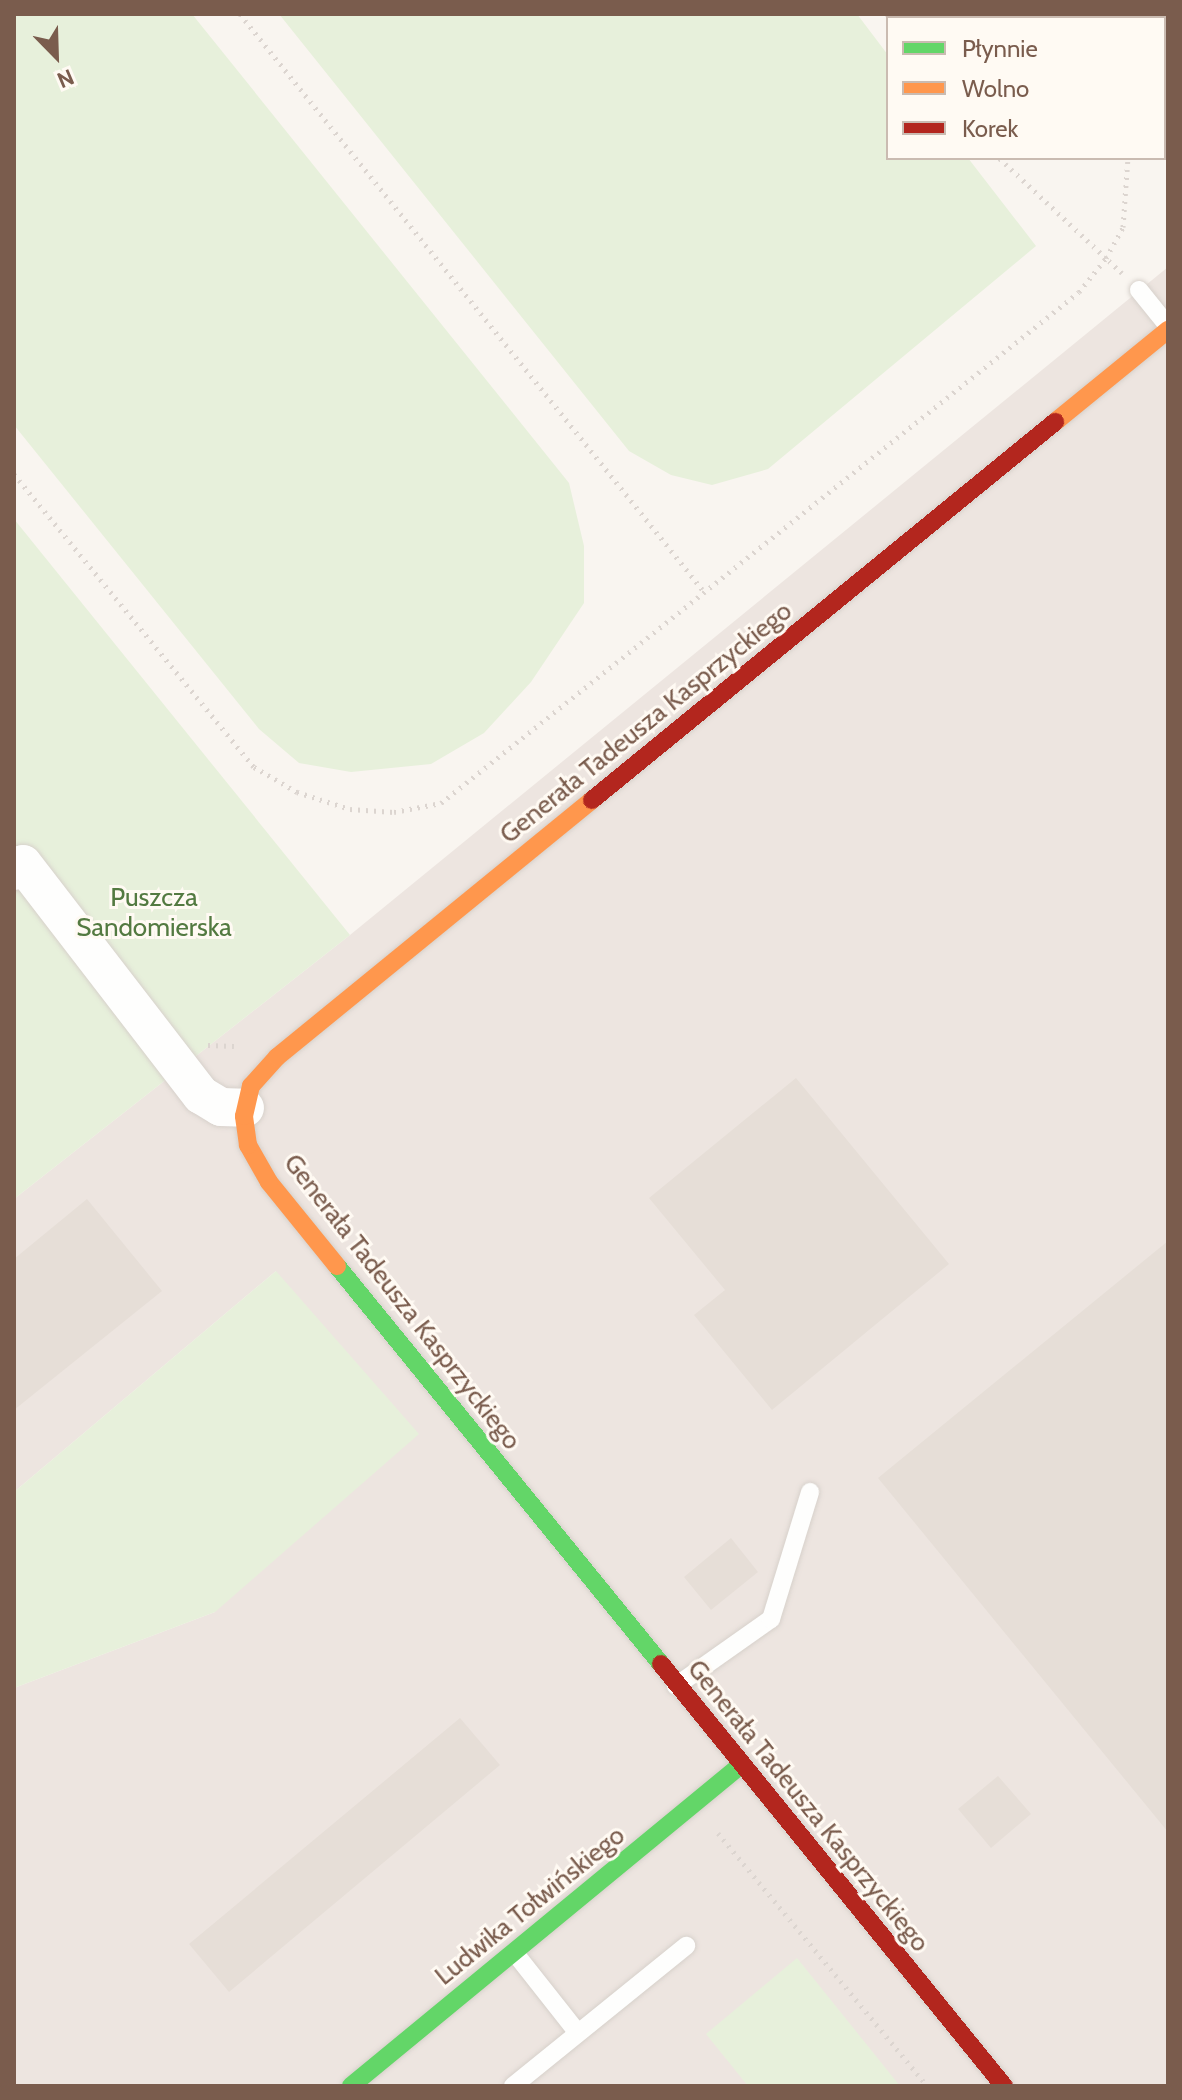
<!DOCTYPE html>
<meta charset="utf-8">
<style>
body{margin:0}
#map{position:relative;width:1182px;height:2100px;overflow:hidden;background:#f9f5f0;font-family:Cabin,sans-serif}
div>[style]{position:absolute}
[style*='--x']{left:calc(var(--x)*1px);top:calc(var(--y)*1px);width:calc(var(--w)*1px);rotate:calc(var(--a)*1deg)}
.industrial>*{inset:0;background:#ede5e0}
.green>*{inset:0;background:#e7f0db}
.building>*{inset:0;background:#e6ded7}
.path>*{height:5px;margin-top:-2.5px;transform-origin:0;background:repeating-linear-gradient(90deg,#dcd5d0 0 2px,transparent 0 8px)}
.roads{filter:drop-shadow(0 0 2px #d7d1cb) drop-shadow(0 0 2px #d7d1cb)}
.lane>*{height:18px;margin:-9px;padding:0 9px;transform-origin:9px;border-radius:9px;background:#fefefd}
.street>*{height:38px;margin:-19px;padding:0 19px;transform-origin:19px;border-radius:19px;background:#fefefd}
.fast>*{height:18px;margin:-9px;padding:0 9px;transform-origin:9px;border-radius:9px;background:#63d668}
.slow>*{height:18px;margin:-9px;padding:0 9px;transform-origin:9px;border-radius:9px;background:#ff974d}
.jam>*{height:18px;margin:-9px;padding:0 9px;transform-origin:9px;border-radius:9px;background:#b3261e}
span{translate:-50% -50%;white-space:nowrap;text-align:center;line-height:1.15;-webkit-text-stroke:6px #fffaf3;paint-order:stroke}
.street-label{font-size:26px;color:#7a5c4d}
.park-label{font-size:26px;color:#537a41}
.frame{position:absolute;inset:0;border:16px solid #7a5c4d;pointer-events:none}
.legend{position:absolute;left:886px;top:16px;width:280px;height:144px;box-sizing:border-box;background:#fffaf3;border:2px solid #cabbb1;margin:0;padding:10px 14px;list-style:none;font-size:24px;color:#7a5c4d}
.legend li{display:flex;align-items:center;gap:16px;height:40px}
.legend b{width:40px;border:2px solid #cabbb1}
.north{position:absolute;left:16px;top:16px;width:80px;height:80px;-webkit-text-stroke:6px #fffaf3;paint-order:stroke;rotate:157deg;font-size:22px;font-weight:700;line-height:32px;text-align:center;color:#7a5c4d}
.north::after{content:'';display:block;margin:auto;width:28px;height:36px;background:#7a5c4d;clip-path:polygon(50% 0,100% 100%,50% 72%,0 100%)}
</style>
<div id="map">
<div class="industrial">
<div style="clip-path:polygon(1168px 267px,1168px 2086px,14px 2086px,14px 1688px,215px 1612px,276px 1271px,14px 1492px,14px 1199px,350px 935px)"></div>
</div>
<div class="green">
<div style="clip-path:polygon(14px 14px,192px 14px,569px 483px,584px 546px,584px 603px,531px 682px,484px 733px,431px 764px,351px 772px,299px 763px,259px 729px,14px 425px)"></div>
<div style="clip-path:polygon(279px 14px,857px 14px,888px 55px,888px 158px,968px 158px,1036px 246px,768px 469px,712px 485px,671px 475px,629px 451px)"></div>
<div style="clip-path:polygon(14px 519px,350px 935px,14px 1199px)"></div>
<div style="clip-path:polygon(276px 1271px,419px 1434px,215px 1612px,14px 1688px,14px 1492px)"></div>
<div style="clip-path:polygon(797px 1958px,900px 2086px,748px 2086px,706px 2034px)"></div>
</div>
<div class="building">
<div style="clip-path:polygon(796px 1078px,949px 1264px,772px 1410px,694px 1315px,725px 1290px,649px 1198px)"></div>
<div style="clip-path:polygon(87px 1199px,162px 1291px,14px 1410px,14px 1259px)"></div>
<div style="clip-path:polygon(1168px 1241px,1168px 1832px,878px 1478px)"></div>
<div style="clip-path:polygon(731px 1538px,758px 1572px,711px 1610px,684px 1577px)"></div>
<div style="clip-path:polygon(460px 1718px,500px 1765px,229px 1992px,189px 1944px)"></div>
<div style="clip-path:polygon(998px 1776px,1031px 1814px,991px 1848px,958px 1809px)"></div>
</div>
<div class="path">
<div style="--x:240;--y:14;--w:738;--a:51.22"></div>
<div style="--x:887;--y:14;--w:5;--a:53"></div>
<div style="--x:1059;--y:14;--w:5;--a:53"></div>
<div style="--x:1122;--y:273;--w:22;--a:-137"></div>
<div style="--x:1106;--y:258;--w:35;--a:-61"></div>
<div style="--x:1123;--y:227;--w:69;--a:-85.9"></div>
<div style="--x:14;--y:474;--w:379;--a:50.7"></div>
<div style="--x:254;--y:767;--w:50;--a:30.2"></div>
<div style="--x:297;--y:792;--w:56;--a:17.8"></div>
<div style="--x:350;--y:809;--w:44;--a:3.9"></div>
<div style="--x:394;--y:812;--w:48;--a:-10.8"></div>
<div style="--x:441;--y:803;--w:817;--a:-38.69"></div>
<div style="--x:1079;--y:292;--w:43;--a:-51.5"></div>
<div style="--x:1106;--y:258;--w:146;--a:-136.9"></div>
<div style="--x:208;--y:1045;--w:26;--a:2"></div>
<div style="--x:718;--y:1833;--w:328;--a:50.4"></div>
</div>
<div class="roads">
<div class="lane">
<div style="--x:1139;--y:290;--w:46;--a:51.1"></div>
<div style="--x:676;--y:1686;--w:116;--a:-35.2"></div>
<div style="--x:771;--y:1619;--w:133;--a:-72.9"></div>
<div style="--x:514;--y:1952;--w:103;--a:51.7"></div>
<div style="--x:513;--y:2086;--w:223;--a:-39"></div>
</div>
<div class="street">
<div style="--x:14;--y:871;--w:11;--a:-38"></div>
<div style="--x:23;--y:864;--w:292;--a:52.4"></div>
<div style="--x:201;--y:1095;--w:23;--a:31"></div>
<div style="--x:221;--y:1107;--w:24;--a:2"></div>
</div>
<div class="fast">
<div style="--x:337;--y:1266;--w:513;--a:50.85"></div>
<div style="--x:351;--y:2086;--w:505;--a:-39.46"></div>
</div>
<div class="slow">
<div style="--x:1055;--y:422;--w:146;--a:-39.2"></div>
<div style="--x:337;--y:1266;--w:108;--a:-129"></div>
<div style="--x:269;--y:1182;--w:43;--a:-119.6"></div>
<div style="--x:248;--y:1145;--w:29;--a:-98"></div>
<div style="--x:244;--y:1116;--w:31;--a:-77"></div>
<div style="--x:251;--y:1086;--w:39;--a:-48"></div>
<div style="--x:277;--y:1057;--w:407;--a:-39.2"></div>
</div>
<div class="jam">
<div style="--x:592;--y:800;--w:598;--a:-39.23"></div>
<div style="--x:661;--y:1664;--w:544;--a:50.9"></div>
</div>
</div>
<div class="street-label">
<span style="left:646px;top:723px;rotate:-39deg">Generała Tadeusza Kasprzyckiego</span>
<span style="left:402px;top:1302px;rotate:52deg">Generała Tadeusza Kasprzyckiego</span>
<span style="left:808px;top:1806px;rotate:51deg">Generała Tadeusza Kasprzyckiego</span>
<span style="left:530px;top:1906px;rotate:-39deg">Ludwika Tołwińskiego</span>
</div>
<div class="park-label">
<span style="left:154px;top:913px">Puszcza<br>Sandomierska</span>
</div>
<div class="frame"></div>
<ul class="legend">
<li><b style="height:10px;background:#63d668"></b>Płynnie</li>
<li><b style="height:10px;background:#ff974d"></b>Wolno</li>
<li><b style="height:10px;background:#b3261e"></b>Korek</li>
</ul>
<div class="north">N</div>
</div>
